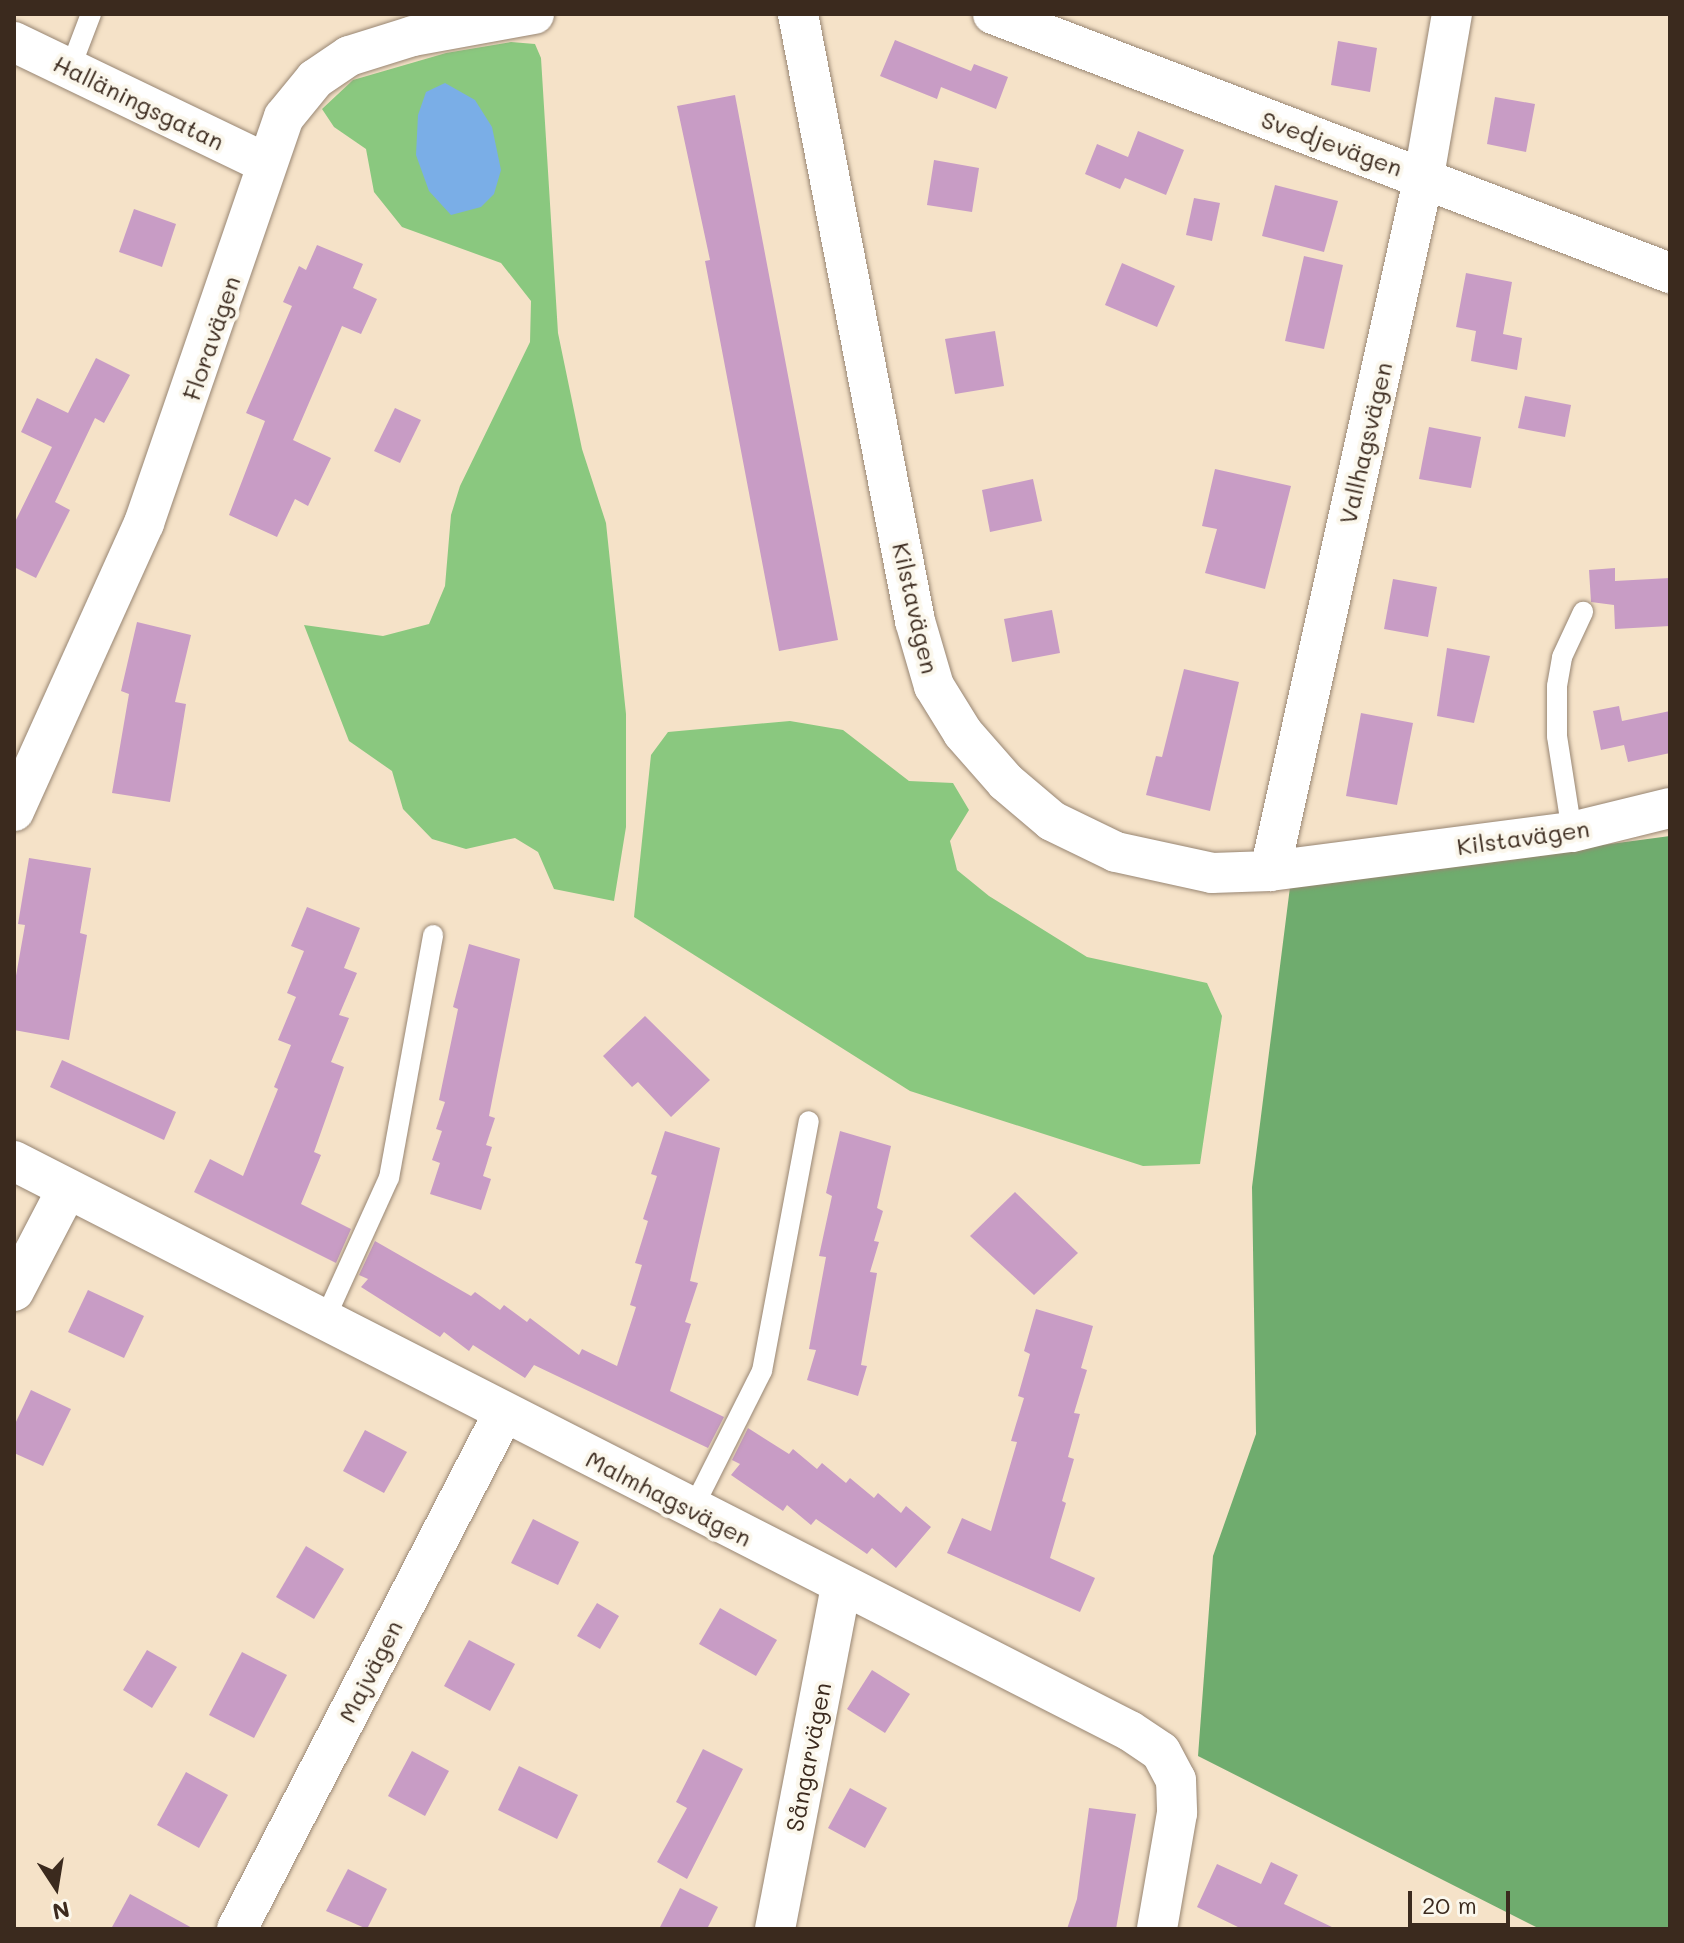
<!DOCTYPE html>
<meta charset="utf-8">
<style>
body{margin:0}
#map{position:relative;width:1684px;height:1943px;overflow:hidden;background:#f5e2c8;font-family:Mali,sans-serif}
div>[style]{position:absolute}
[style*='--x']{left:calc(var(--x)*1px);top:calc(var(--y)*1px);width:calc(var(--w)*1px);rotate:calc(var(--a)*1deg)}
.green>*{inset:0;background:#8ac87f}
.forest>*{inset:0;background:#6fac6e}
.water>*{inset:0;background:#7aaee7}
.building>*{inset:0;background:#c89cc5}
.roads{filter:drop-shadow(0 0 2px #988673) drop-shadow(0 0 2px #988673)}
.lane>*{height:20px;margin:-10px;padding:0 10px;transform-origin:10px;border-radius:10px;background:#fff}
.street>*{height:40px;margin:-20px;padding:0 20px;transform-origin:20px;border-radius:20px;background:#fff}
span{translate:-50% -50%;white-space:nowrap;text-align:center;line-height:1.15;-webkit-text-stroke:8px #fbf7ec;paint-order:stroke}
.street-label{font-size:24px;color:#3b2a1e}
.frame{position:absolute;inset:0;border:16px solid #3b2a1e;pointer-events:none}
.north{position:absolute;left:16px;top:1847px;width:80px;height:80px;-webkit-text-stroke:6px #fbf7ec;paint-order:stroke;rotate:168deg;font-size:22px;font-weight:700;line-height:32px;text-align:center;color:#3b2a1e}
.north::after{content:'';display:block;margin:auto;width:28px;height:36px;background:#3b2a1e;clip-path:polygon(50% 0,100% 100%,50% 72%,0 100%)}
.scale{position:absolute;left:1408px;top:1891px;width:102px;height:36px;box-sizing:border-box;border:4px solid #3b2a1e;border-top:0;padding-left:10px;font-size:24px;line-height:28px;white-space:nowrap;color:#3b2a1e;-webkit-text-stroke:6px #fbf7ec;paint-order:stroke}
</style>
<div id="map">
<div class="green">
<div style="clip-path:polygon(511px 42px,535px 44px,541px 58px,558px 333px,582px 449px,606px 523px,626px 714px,626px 827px,614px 901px,554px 889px,538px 852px,515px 838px,466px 849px,432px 839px,403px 809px,392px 771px,349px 741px,304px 625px,383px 636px,429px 624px,445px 586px,451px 515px,460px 486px,530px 342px,531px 301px,501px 263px,402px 227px,374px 192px,366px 149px,334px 127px,322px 109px,353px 80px,446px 53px)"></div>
<div style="clip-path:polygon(790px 721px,843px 730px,909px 781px,953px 783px,969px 810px,950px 841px,957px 870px,989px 896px,1087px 957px,1207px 983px,1222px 1016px,1200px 1164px,1143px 1166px,910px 1091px,634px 917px,651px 755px,668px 732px)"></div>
</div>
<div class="forest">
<div style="clip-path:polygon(1670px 836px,1670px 1929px,1540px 1929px,1198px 1756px,1213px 1556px,1256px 1434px,1252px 1187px,1290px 887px)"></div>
</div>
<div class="water">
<div style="clip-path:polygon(445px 83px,475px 100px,492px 127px,501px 170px,494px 194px,481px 207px,451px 215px,429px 191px,416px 155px,418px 115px,426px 92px)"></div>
</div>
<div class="building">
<div style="clip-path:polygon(895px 40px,971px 71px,974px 64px,1008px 77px,996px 109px,941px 87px,937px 99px,880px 76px)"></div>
<div style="clip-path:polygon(1338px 41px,1377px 48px,1370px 92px,1331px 85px)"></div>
<div style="clip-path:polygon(735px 95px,838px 640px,779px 651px,705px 261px,710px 260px,677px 106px)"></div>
<div style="clip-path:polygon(1495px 97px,1535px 104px,1526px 152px,1487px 144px)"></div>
<div style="clip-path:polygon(1138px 131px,1184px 150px,1166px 195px,1125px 178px,1120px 189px,1085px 174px,1097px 144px,1128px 157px)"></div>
<div style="clip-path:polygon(934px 160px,979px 168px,972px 212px,927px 205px)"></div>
<div style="clip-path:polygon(1275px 185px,1338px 201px,1324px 252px,1262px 236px)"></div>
<div style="clip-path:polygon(1194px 198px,1220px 203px,1212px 241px,1186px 235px)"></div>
<div style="clip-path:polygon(134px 209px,176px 224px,162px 267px,119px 252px)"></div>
<div style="clip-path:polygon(317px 245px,363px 264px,353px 288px,377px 299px,361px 334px,342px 326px,293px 440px,331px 458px,308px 506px,295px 499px,277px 537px,229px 515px,265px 421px,246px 413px,292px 306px,283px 302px,299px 266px,306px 270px)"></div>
<div style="clip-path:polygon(1304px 256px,1343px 265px,1324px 349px,1285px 341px)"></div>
<div style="clip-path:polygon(1122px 263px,1175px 286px,1157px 327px,1105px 305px)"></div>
<div style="clip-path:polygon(1466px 273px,1512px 282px,1503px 334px,1522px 338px,1517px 370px,1471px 361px,1476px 331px,1456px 327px)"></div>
<div style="clip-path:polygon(995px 331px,1004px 386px,955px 394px,945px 339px)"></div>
<div style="clip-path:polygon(96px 358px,130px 375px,104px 423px,95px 418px,55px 502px,70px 510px,36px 578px,14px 567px,14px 524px,52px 447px,21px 432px,37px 398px,68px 413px)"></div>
<div style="clip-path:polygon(1525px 396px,1571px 405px,1565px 437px,1518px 428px)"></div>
<div style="clip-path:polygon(395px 408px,421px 420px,400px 463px,374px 451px)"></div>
<div style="clip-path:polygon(1429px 427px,1481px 437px,1471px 488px,1419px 479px)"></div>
<div style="clip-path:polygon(1215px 469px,1291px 486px,1265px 589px,1205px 573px,1217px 529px,1202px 526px)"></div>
<div style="clip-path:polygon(1033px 479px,1042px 521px,990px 532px,982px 490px)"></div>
<div style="clip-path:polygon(1615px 568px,1615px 581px,1670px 578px,1670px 626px,1615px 629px,1614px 605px,1591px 602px,1589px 570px)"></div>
<div style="clip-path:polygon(1393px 579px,1437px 587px,1428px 637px,1384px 629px)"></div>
<div style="clip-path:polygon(1052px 610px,1060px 653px,1012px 662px,1004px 619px)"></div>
<div style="clip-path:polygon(137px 622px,191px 635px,175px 702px,186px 704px,170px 802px,112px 793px,129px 694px,121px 691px)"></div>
<div style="clip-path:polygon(1447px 648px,1490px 656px,1474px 723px,1437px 716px)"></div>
<div style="clip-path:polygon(1184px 669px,1239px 682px,1210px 811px,1146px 795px,1156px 756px,1162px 757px)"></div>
<div style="clip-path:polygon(1619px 706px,1622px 721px,1670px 711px,1670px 753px,1628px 762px,1624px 745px,1601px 750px,1593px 711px)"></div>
<div style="clip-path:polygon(1361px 713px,1413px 723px,1397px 805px,1346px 796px)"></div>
<div style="clip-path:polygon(29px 858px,91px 868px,80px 933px,87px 935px,69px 1040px,14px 1030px,14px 987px,25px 925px,18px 924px)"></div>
<div style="clip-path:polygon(307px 907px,360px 928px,344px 968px,357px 973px,339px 1015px,349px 1018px,331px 1062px,344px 1067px,314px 1152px,321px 1155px,301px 1204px,351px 1229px,336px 1263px,194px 1192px,210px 1159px,243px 1176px,278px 1089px,274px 1087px,291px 1045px,278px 1040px,296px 997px,287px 993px,304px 951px,291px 946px)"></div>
<div style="clip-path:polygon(469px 944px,520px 959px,489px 1116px,495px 1118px,486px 1145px,492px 1147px,483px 1176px,491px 1179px,481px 1210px,430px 1194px,440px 1163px,432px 1160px,442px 1131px,436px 1129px,445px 1102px,439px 1100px,458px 1009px,453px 1007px)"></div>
<div style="clip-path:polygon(645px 1016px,710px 1080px,671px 1117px,638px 1082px,632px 1087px,603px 1056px)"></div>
<div style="clip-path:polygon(62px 1060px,176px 1112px,164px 1140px,50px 1087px)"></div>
<div style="clip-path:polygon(665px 1131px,720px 1148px,690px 1281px,698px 1283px,685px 1322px,691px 1324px,670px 1391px,724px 1417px,708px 1448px,534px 1365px,525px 1378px,473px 1345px,469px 1351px,444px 1332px,440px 1337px,361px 1287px,368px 1279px,359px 1275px,375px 1241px,471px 1296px,475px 1292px,500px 1310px,504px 1305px,527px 1322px,530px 1318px,579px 1355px,582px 1349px,617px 1366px,636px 1307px,630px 1305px,642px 1265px,635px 1263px,648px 1221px,643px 1219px,657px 1176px,651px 1174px)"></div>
<div style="clip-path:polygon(840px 1131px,891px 1146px,877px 1208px,883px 1211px,874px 1241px,879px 1242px,870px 1272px,877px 1273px,861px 1365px,867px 1366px,858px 1396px,807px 1380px,816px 1350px,809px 1349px,826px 1257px,819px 1256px,832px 1196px,826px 1193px)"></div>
<div style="clip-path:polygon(1015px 1192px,1078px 1253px,1034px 1295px,970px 1236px)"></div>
<div style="clip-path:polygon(88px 1290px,144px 1316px,124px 1358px,68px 1332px)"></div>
<div style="clip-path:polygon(1036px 1309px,1093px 1326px,1081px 1368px,1087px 1370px,1074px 1413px,1080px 1414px,1068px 1457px,1074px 1459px,1062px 1501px,1066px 1503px,1050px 1558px,1095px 1578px,1080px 1612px,947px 1553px,962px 1518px,991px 1531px,1017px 1442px,1011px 1441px,1024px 1398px,1018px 1396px,1030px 1354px,1024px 1351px)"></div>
<div style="clip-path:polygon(31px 1390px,71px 1409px,43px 1466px,14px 1453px,14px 1426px)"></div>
<div style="clip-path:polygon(748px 1428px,789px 1454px,793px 1449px,817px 1469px,822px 1463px,846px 1483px,850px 1478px,874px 1498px,878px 1493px,901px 1513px,906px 1506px,931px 1527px,896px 1568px,872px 1548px,867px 1554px,816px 1519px,811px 1525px,787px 1505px,783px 1511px,731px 1475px,740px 1464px,732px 1460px)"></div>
<div style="clip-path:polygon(365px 1430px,407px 1452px,384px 1493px,343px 1471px)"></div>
<div style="clip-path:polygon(533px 1519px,579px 1542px,558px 1585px,511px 1563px)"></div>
<div style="clip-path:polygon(306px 1546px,344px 1569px,314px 1619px,276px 1597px)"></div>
<div style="clip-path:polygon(597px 1603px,619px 1616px,600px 1649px,577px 1636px)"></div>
<div style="clip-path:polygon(720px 1608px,777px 1640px,756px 1676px,699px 1644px)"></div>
<div style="clip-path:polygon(469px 1640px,515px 1664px,490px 1711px,444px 1686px)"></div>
<div style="clip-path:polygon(147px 1650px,177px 1667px,152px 1708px,123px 1690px)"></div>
<div style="clip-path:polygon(242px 1652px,287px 1675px,254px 1738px,209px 1715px)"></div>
<div style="clip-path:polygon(872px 1670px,910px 1694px,885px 1733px,847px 1709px)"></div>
<div style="clip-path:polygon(703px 1749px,743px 1769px,687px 1879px,657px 1862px,687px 1808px,676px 1802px)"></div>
<div style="clip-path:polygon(412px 1751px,449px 1771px,425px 1816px,388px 1796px)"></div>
<div style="clip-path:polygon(519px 1766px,578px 1795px,557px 1839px,498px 1810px)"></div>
<div style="clip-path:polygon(186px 1772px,228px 1795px,199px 1848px,157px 1825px)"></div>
<div style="clip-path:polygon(850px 1788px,887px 1808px,865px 1848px,828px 1828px)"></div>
<div style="clip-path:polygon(1089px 1808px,1136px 1814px,1116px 1929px,1067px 1929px,1077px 1899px)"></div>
<div style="clip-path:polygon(1271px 1862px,1298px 1875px,1284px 1904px,1336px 1929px,1242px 1929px,1197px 1907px,1217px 1864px,1261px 1884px)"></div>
<div style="clip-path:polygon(348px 1869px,387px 1889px,367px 1929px,326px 1911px)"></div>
<div style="clip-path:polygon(680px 1888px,718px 1907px,707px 1929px,659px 1929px)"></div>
<div style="clip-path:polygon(130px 1894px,194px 1929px,111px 1929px)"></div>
</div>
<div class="roads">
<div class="lane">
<div style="--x:70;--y:69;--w:59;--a:-69.1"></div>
<div style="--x:1572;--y:832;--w:97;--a:-98.9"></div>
<div style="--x:1557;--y:736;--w:50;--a:-90"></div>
<div style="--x:1557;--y:686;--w:29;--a:-80"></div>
<div style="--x:1562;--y:657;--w:50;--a:-65"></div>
<div style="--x:324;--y:1321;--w:157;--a:-65.6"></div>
<div style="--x:389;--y:1178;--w:247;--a:-79.7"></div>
<div style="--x:692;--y:1510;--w:156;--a:-63.3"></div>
<div style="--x:762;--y:1371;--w:254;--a:-79.4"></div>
</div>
<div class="street">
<div style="--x:798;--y:14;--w:618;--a:79.09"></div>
<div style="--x:915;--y:621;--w:68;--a:73.7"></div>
<div style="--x:934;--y:686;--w:55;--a:58.3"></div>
<div style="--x:963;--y:733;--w:65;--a:48.7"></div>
<div style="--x:1006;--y:782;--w:60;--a:40.3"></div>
<div style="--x:1052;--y:821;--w:71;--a:25.8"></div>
<div style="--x:1116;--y:852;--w:98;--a:12.3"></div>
<div style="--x:1212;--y:873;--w:58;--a:-2"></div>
<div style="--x:1270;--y:871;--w:305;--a:-7.4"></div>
<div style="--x:1572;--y:832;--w:101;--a:-13.8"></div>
<div style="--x:993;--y:14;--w:725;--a:20.94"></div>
<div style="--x:14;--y:42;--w:279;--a:25.7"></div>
<div style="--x:14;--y:811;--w:316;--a:-65.7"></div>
<div style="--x:144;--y:523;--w:429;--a:-71"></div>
<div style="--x:284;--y:117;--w:49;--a:-50.8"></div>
<div style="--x:315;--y:79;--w:41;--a:-34.1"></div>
<div style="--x:349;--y:56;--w:67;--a:-17.4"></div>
<div style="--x:413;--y:36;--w:123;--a:-10.3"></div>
<div style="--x:1270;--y:871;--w:712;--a:-77.51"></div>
<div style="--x:1424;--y:176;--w:164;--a:-80.2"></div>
<div style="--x:14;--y:1161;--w:1253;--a:27.06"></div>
<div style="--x:1130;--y:1731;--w:37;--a:34"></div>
<div style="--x:1161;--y:1752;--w:32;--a:62"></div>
<div style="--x:1176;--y:1780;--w:33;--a:88"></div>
<div style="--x:1177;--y:1813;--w:118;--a:99.8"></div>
<div style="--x:14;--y:1291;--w:115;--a:-62.5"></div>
<div style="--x:237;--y:1929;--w:580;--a:-62.68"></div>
<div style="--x:775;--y:1929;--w:350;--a:-79.1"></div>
</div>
</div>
<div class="street-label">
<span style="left:139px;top:102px;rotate:26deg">Halläningsgatan</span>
<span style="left:1332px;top:143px;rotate:20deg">Svedjevägen</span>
<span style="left:211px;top:338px;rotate:-71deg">Floravägen</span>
<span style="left:1365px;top:443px;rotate:-77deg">Vallhagsvägen</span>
<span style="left:916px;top:608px;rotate:77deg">Kilstavägen</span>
<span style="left:1523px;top:837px;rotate:-8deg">Kilstavägen</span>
<span style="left:669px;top:1498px;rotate:27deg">Malmhagsvägen</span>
<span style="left:370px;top:1671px;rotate:-63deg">Majvägen</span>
<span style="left:808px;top:1757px;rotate:-79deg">Sångarvägen</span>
</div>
<div class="frame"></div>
<div class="north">N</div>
<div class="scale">20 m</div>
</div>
